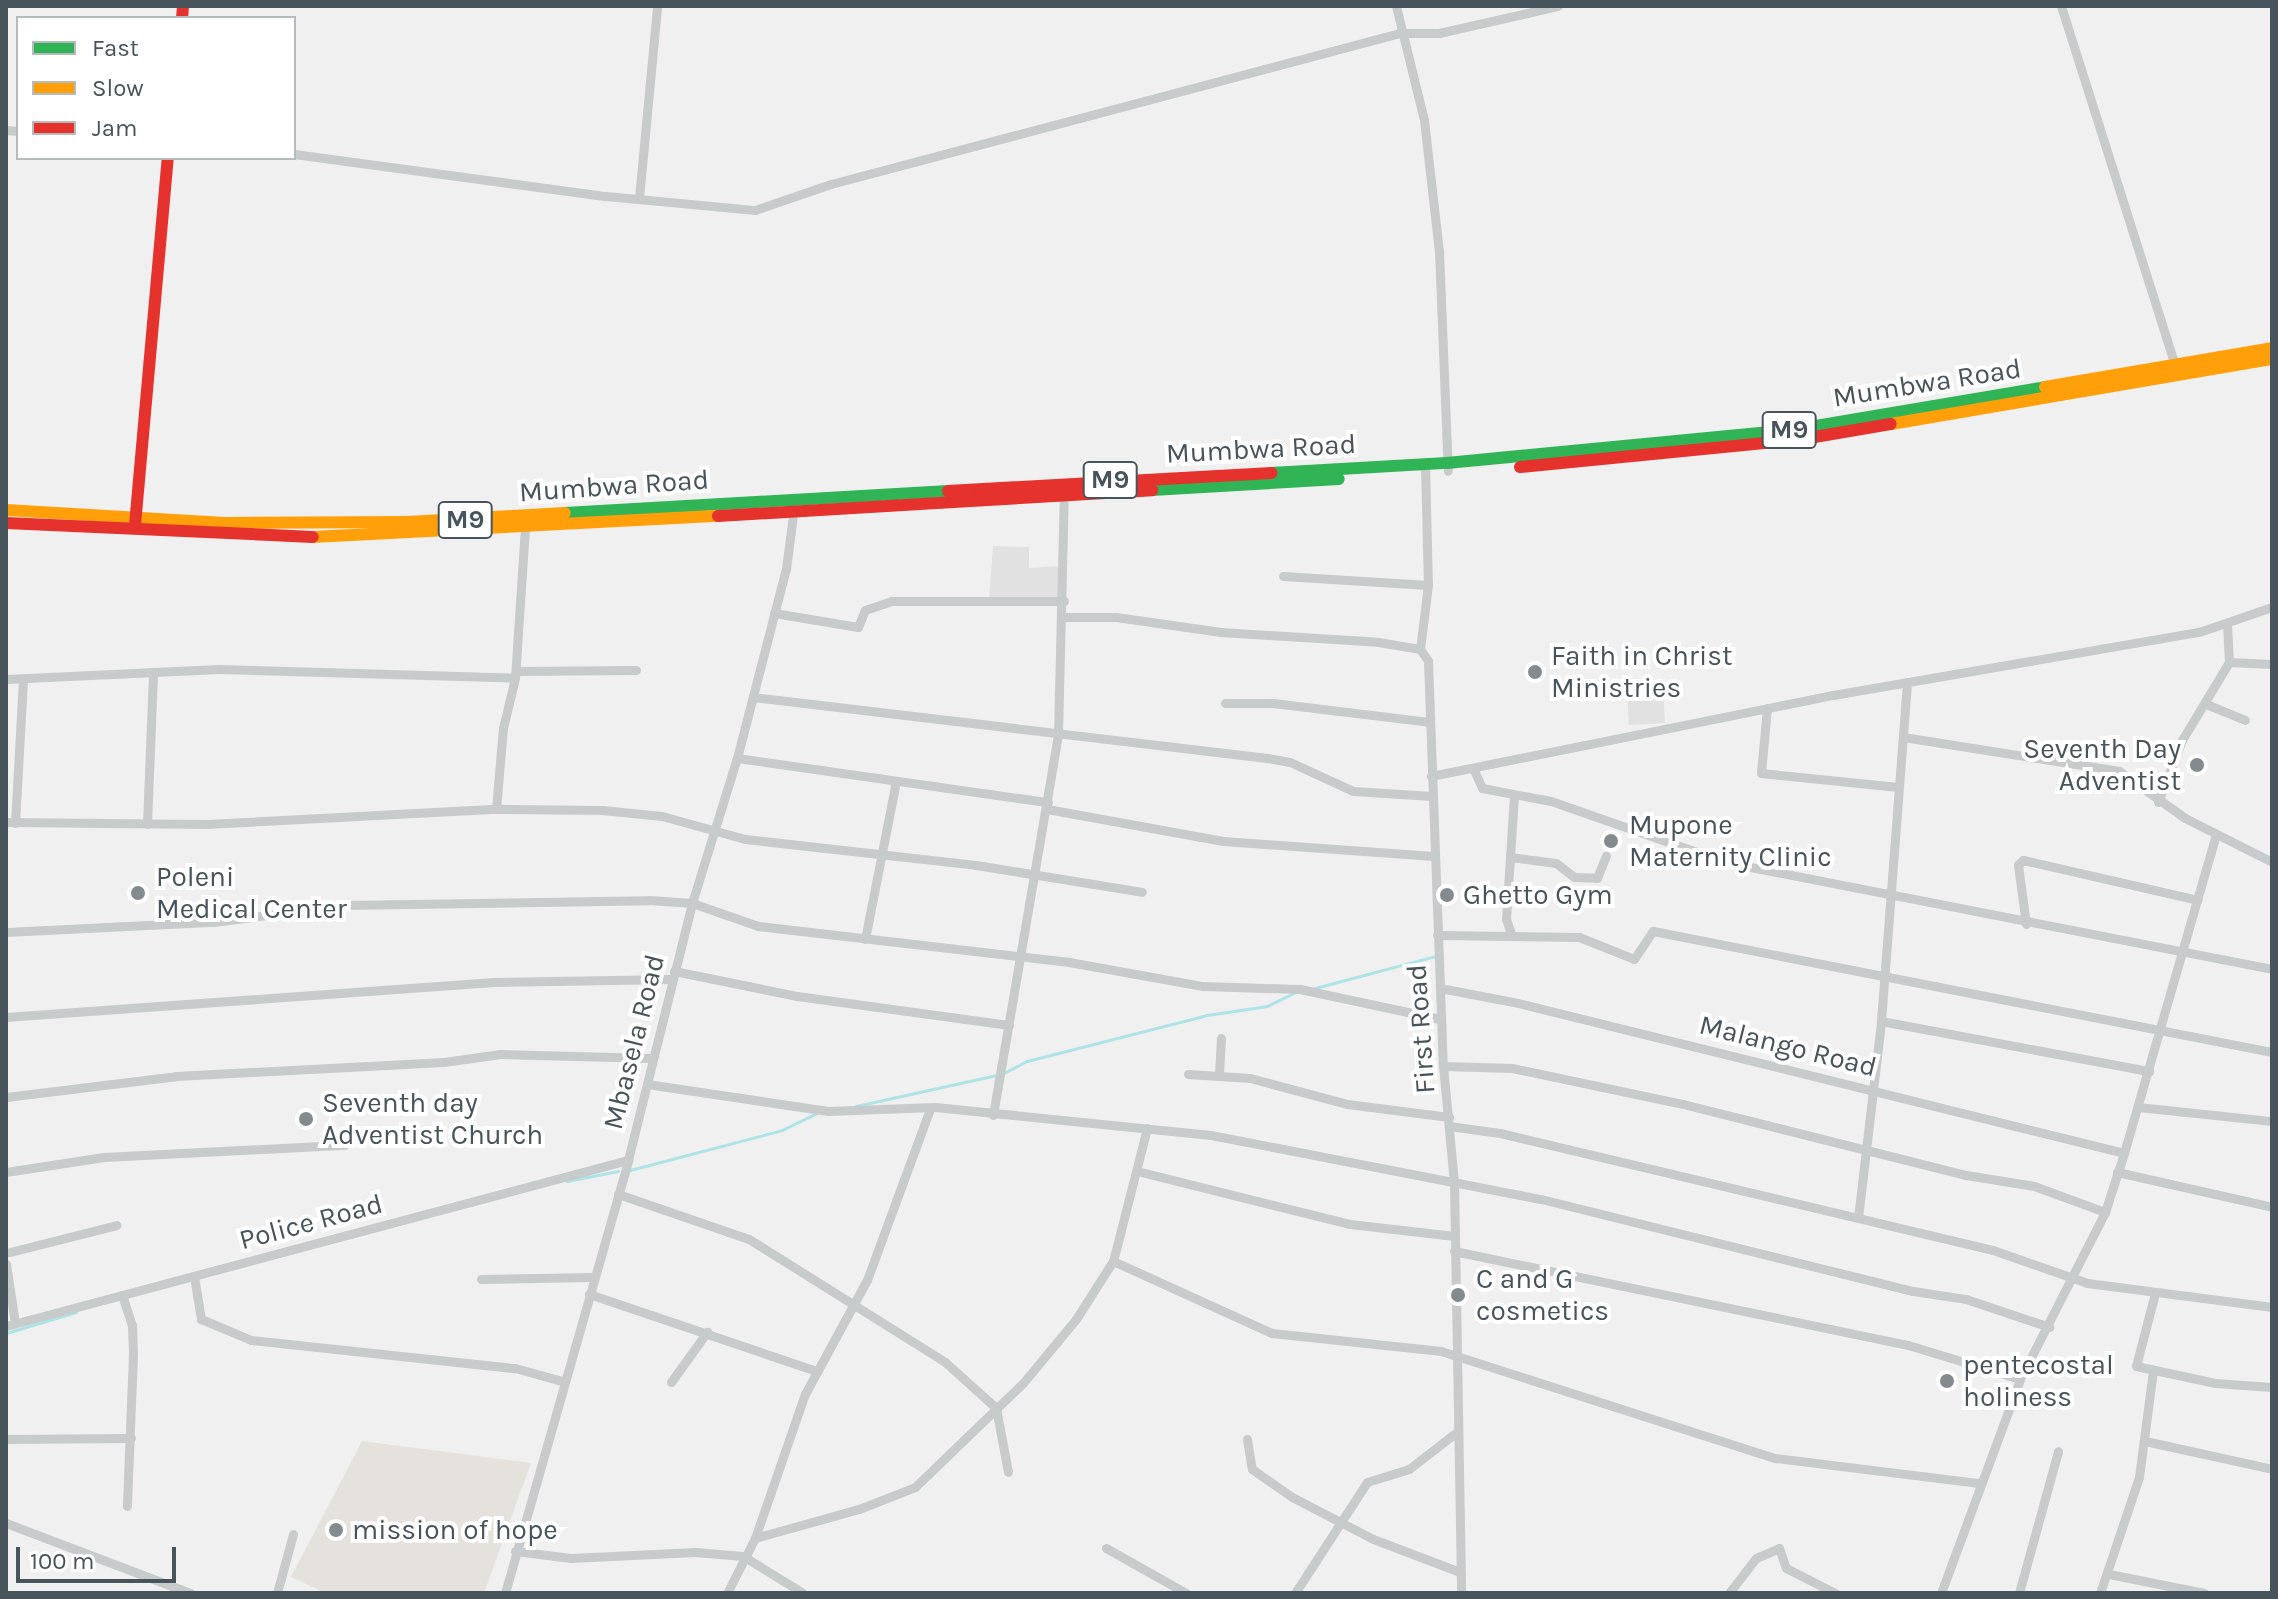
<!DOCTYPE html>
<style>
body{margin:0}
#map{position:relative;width:2278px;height:1599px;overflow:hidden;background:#f0f0f0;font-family:Karla,sans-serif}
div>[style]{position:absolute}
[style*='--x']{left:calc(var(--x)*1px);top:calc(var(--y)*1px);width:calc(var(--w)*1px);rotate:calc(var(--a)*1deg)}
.commercial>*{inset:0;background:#e5e2de}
.education>*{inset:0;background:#e2e1e1}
.stream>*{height:3px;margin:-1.5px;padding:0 1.5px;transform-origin:1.5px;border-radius:1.5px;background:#aee3e8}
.street>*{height:9px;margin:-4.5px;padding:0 4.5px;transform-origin:4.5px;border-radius:4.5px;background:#c8cbcb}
.fast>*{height:12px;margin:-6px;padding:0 6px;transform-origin:6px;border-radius:6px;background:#30b455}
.slow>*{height:12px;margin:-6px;padding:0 6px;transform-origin:6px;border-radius:6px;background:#ff9f0a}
.jam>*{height:12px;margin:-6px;padding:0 6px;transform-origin:6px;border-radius:6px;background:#e5322d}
.dots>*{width:22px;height:22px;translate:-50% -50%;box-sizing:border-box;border:4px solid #fff;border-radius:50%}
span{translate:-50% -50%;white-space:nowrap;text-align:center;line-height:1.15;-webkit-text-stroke:8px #fff;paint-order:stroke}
.shield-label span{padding:2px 6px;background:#fff;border:2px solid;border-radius:6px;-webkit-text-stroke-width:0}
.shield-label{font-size:26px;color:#48545b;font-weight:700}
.street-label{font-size:28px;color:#48545b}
.poi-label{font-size:28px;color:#48545b}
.left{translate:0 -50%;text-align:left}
.right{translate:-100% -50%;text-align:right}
.frame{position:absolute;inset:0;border:8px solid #48545b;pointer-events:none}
.legend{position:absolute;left:16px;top:16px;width:280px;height:144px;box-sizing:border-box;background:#fff;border:2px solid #b6bbbd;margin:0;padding:10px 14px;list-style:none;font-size:24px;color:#48545b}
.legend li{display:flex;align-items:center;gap:16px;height:40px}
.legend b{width:40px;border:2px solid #b6bbbd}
.scale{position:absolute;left:16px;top:1547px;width:160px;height:36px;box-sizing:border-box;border:4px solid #48545b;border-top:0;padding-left:10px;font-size:24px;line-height:28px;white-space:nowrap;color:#48545b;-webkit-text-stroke:6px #fff;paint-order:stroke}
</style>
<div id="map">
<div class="commercial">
<div style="clip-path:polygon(362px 1441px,531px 1463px,484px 1593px,325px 1593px,291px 1577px)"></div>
</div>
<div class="education">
<div style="clip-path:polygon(993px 546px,1029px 547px,1029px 568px,1060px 566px,1060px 599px,989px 600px)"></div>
<div style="clip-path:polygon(1663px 690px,1665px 723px,1629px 725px,1627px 692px)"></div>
</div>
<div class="stream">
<div style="--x:1315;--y:988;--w:124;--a:-14.9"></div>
<div style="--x:1004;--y:1073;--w:26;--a:-28"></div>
<div style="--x:1027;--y:1061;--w:186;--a:-14.3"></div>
<div style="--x:1207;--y:1015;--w:61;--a:-8.5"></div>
<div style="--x:1267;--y:1006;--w:32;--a:-26"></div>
<div style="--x:856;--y:1106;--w:144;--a:-12.4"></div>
<div style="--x:630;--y:1170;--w:157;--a:-14.7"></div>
<div style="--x:782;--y:1130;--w:39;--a:-26"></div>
<div style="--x:567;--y:1181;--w:52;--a:-11.1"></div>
<div style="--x:6;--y:1333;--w:73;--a:-16.7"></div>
</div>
<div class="street">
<div style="--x:1396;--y:6;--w:117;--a:76.2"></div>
<div style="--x:1424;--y:120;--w:132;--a:83.5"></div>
<div style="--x:1439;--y:251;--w:220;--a:87.7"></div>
<div style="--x:2061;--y:6;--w:381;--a:72.4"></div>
<div style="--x:6;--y:130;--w:12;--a:5"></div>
<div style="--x:294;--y:154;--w:315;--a:7.7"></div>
<div style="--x:606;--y:196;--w:150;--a:5.4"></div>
<div style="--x:755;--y:210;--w:80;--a:-18.9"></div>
<div style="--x:831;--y:184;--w:589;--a:-14.86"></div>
<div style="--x:1400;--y:33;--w:39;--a:0"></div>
<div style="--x:1439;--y:33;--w:122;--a:-12.8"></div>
<div style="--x:639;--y:198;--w:193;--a:-84.6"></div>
<div style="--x:1425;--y:464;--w:121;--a:88.6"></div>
<div style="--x:1428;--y:585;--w:64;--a:97.1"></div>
<div style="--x:1420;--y:649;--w:14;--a:56"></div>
<div style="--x:1428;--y:661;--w:405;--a:87.9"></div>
<div style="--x:1443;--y:1066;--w:117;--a:84.6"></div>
<div style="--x:1454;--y:1182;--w:411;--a:89"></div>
<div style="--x:1283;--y:576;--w:145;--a:3.6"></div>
<div style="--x:774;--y:613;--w:85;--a:9.5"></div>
<div style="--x:858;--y:627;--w:18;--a:-68"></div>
<div style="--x:865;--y:610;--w:28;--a:-19"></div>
<div style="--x:891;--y:601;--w:173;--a:0"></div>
<div style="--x:1064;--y:617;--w:52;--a:0"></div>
<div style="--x:1116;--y:617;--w:106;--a:8.1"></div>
<div style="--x:1221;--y:632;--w:157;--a:3.6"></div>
<div style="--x:1378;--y:642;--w:43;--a:9.5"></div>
<div style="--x:2229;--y:662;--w:43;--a:2.7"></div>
<div style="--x:516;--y:671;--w:120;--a:-0.5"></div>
<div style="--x:6;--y:679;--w:213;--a:-2.7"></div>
<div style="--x:219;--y:669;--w:296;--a:1.7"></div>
<div style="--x:515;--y:678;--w:151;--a:-86.2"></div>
<div style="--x:753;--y:697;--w:518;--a:6.77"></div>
<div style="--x:1267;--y:758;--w:23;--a:10"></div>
<div style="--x:1290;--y:762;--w:69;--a:24.7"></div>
<div style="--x:1353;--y:791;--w:79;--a:3.6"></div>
<div style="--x:1225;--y:703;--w:48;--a:0"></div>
<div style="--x:1273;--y:703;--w:157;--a:6.9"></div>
<div style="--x:2206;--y:704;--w:42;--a:22.3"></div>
<div style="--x:1767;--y:708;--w:65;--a:95.3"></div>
<div style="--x:1761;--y:773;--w:138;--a:5.8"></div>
<div style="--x:1903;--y:737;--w:219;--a:8.9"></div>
<div style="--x:2119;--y:771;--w:81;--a:35.5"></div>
<div style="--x:2185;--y:818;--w:97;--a:26.8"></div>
<div style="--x:737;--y:758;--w:314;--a:8.1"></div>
<div style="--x:1474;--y:770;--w:20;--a:66"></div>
<div style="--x:1482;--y:788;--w:70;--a:10.7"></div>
<div style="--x:1551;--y:801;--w:184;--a:19.3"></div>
<div style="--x:1725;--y:862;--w:557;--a:11.07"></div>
<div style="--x:1431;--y:776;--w:410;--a:-11.4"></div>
<div style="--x:1833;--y:695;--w:371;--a:-9.8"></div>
<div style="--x:2199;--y:632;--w:77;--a:-18.9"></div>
<div style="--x:2158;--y:802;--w:66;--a:-68.8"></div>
<div style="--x:2182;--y:740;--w:91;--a:-58.9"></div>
<div style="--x:2229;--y:662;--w:38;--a:-93"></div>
<div style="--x:496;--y:809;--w:81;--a:-85.1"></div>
<div style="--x:503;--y:728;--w:51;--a:-76.5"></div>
<div style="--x:1047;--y:809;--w:179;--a:10.3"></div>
<div style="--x:1223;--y:841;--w:211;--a:4.1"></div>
<div style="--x:6;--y:822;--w:200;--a:0.6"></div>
<div style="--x:206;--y:824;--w:290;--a:-3"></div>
<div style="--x:496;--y:809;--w:106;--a:0.5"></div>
<div style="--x:602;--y:810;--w:60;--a:5.7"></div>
<div style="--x:662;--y:816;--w:86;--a:15.5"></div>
<div style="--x:745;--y:839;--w:232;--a:6.4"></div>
<div style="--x:976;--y:865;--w:168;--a:9.2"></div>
<div style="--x:15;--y:823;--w:144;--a:-86.8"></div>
<div style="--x:147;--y:824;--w:152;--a:-87.7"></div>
<div style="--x:1510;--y:857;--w:46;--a:7.4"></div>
<div style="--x:1556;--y:863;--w:23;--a:38"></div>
<div style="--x:1574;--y:877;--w:23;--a:2"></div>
<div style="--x:1597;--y:878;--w:24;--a:-68"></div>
<div style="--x:2026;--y:924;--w:60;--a:-97.7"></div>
<div style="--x:2018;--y:865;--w:7;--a:-45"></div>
<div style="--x:2023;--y:860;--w:179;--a:12.9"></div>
<div style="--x:6;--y:932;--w:208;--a:-2.8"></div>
<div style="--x:214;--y:922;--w:131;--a:-7.5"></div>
<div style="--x:344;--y:905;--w:305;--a:-0.9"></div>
<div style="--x:649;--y:900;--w:43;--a:4"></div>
<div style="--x:692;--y:903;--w:70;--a:19.2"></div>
<div style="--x:758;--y:926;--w:313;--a:6.6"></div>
<div style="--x:1069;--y:962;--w:136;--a:10.2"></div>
<div style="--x:1203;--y:986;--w:97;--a:1.8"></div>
<div style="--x:1300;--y:989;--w:143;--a:12.1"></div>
<div style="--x:1511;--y:934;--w:16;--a:-108"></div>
<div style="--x:1506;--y:919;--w:124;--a:-86.3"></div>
<div style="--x:1437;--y:935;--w:142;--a:0.8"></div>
<div style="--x:1579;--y:937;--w:59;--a:21.8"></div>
<div style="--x:1634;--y:959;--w:34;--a:-56"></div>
<div style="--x:1653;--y:931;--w:631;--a:11.06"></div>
<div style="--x:865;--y:939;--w:161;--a:-78.9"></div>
<div style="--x:674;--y:971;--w:126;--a:11.5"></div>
<div style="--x:797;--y:996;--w:214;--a:7.8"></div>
<div style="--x:1440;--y:988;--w:79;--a:10.9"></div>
<div style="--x:1518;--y:1003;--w:624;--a:13.9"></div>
<div style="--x:2124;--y:1153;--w:332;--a:-73.9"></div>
<div style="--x:6;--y:1017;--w:489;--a:-4.1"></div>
<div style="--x:494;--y:982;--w:178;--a:-1"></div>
<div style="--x:1881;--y:1021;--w:273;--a:10.6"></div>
<div style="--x:1443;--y:1066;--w:69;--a:1.7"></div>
<div style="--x:1512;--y:1068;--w:175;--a:11.9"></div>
<div style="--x:1683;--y:1104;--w:292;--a:14.1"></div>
<div style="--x:1966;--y:1175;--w:69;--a:9.2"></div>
<div style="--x:2034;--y:1186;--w:76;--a:20.1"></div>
<div style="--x:1188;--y:1074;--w:62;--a:3.7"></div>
<div style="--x:1250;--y:1078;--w:100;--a:15"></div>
<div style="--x:1347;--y:1104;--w:103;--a:7.3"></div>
<div style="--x:1219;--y:1075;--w:37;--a:-87"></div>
<div style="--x:647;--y:1084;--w:183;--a:8.5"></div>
<div style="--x:828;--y:1111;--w:107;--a:-2.1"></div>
<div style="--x:935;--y:1107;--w:277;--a:5.8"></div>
<div style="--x:1211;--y:1135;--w:336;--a:11"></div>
<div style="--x:1541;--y:1199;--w:383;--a:13.9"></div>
<div style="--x:1913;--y:1291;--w:54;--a:8.6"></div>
<div style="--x:1966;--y:1299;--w:88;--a:18.6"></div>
<div style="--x:6;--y:1097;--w:171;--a:-7"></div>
<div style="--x:176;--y:1076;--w:268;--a:-3"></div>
<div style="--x:444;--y:1062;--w:57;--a:-8.1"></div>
<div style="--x:500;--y:1054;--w:152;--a:1.5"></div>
<div style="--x:2138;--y:1107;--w:135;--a:6"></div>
<div style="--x:993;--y:1115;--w:387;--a:-80.3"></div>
<div style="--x:1058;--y:734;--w:239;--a:-88.6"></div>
<div style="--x:1449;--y:1126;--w:51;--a:7.8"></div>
<div style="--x:1500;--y:1133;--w:507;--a:13.35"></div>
<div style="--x:1993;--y:1250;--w:100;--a:19.3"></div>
<div style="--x:2087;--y:1283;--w:187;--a:7.4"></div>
<div style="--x:1147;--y:1128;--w:137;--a:104.3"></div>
<div style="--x:1113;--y:1261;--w:175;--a:24.4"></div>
<div style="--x:1272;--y:1333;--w:170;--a:6.1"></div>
<div style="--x:1441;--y:1351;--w:351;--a:17.8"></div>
<div style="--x:1775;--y:1458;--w:206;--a:7"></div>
<div style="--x:1137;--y:1171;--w:219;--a:14"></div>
<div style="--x:1350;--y:1224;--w:105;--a:6.6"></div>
<div style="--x:6;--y:1172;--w:99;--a:-8.7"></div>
<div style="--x:104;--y:1157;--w:241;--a:-2.9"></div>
<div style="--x:2117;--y:1172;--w:159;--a:12.7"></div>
<div style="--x:618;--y:1194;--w:139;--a:19"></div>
<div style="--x:749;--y:1239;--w:231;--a:32.1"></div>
<div style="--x:945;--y:1362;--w:69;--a:42"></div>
<div style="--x:996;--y:1408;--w:65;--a:79.4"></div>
<div style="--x:1858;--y:1218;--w:198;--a:-83.3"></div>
<div style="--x:1881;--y:1021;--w:340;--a:-85.6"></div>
<div style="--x:1454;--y:1251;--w:464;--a:11.7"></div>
<div style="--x:1908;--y:1345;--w:117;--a:16.9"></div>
<div style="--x:6;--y:1253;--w:114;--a:-14.2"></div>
<div style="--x:6;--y:1264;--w:60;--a:81.3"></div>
<div style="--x:194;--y:1276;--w:44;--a:80.8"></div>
<div style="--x:201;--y:1319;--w:54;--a:22.8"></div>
<div style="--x:251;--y:1340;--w:265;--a:6.1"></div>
<div style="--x:515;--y:1368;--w:49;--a:15.5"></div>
<div style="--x:481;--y:1279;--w:113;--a:-1"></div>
<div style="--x:2155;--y:1293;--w:75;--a:104.6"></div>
<div style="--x:2136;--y:1366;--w:81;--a:12.1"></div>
<div style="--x:2215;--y:1383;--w:57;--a:4"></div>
<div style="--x:589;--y:1294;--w:241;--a:18.7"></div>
<div style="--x:122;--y:1295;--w:32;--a:72"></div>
<div style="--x:132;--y:1325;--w:29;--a:88"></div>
<div style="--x:133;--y:1354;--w:152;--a:92.3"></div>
<div style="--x:6;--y:1326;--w:644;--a:-14.94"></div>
<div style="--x:671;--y:1382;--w:62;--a:-54.2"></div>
<div style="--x:6;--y:1439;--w:125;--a:-0.5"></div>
<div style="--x:1247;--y:1439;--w:30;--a:81"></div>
<div style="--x:1252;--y:1469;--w:49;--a:35"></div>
<div style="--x:1292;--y:1497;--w:91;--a:27.4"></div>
<div style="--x:1373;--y:1539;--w:93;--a:20.8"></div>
<div style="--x:2145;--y:1441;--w:130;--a:12.4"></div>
<div style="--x:6;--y:1523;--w:197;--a:20.8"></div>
<div style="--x:755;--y:1538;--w:108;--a:-15.6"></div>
<div style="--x:859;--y:1509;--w:60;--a:-21.4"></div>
<div style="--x:915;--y:1487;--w:150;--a:-43.9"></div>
<div style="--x:1023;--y:1383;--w:83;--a:-50.4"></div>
<div style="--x:1076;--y:1319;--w:69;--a:-57.5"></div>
<div style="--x:1106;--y:1548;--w:92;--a:29.4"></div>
<div style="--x:515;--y:1551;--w:56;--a:7.1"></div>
<div style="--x:571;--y:1558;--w:124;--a:-2.8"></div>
<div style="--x:695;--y:1552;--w:48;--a:4.8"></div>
<div style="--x:743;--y:1556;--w:70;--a:31.7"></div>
<div style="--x:2109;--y:1574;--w:97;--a:11.3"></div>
<div style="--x:277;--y:1593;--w:61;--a:-74.8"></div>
<div style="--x:505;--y:1593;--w:450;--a:-74.1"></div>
<div style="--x:628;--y:1160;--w:265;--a:-76"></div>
<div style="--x:692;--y:903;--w:152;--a:-72.8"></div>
<div style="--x:737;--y:758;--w:195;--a:-75.5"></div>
<div style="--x:786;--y:569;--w:63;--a:-82.6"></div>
<div style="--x:727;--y:1593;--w:62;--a:-63"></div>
<div style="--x:755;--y:1538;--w:152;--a:-70.9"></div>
<div style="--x:805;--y:1394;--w:130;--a:-61.5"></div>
<div style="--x:867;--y:1280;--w:182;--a:-69.8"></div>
<div style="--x:1295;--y:1593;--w:132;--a:-57"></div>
<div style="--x:1367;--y:1482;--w:44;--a:-17.2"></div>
<div style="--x:1409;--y:1469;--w:62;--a:-37.8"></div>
<div style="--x:1729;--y:1593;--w:44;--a:-52.4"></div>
<div style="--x:1756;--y:1558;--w:25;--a:-23"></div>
<div style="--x:1779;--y:1548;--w:21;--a:71"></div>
<div style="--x:1786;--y:1568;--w:55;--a:27"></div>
<div style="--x:1941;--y:1593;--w:228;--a:-69.7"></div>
<div style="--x:2020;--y:1379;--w:187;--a:-63"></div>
<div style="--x:2105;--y:1212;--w:62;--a:-72.1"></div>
<div style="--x:2019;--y:1593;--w:147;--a:-74.6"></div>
<div style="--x:2100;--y:1593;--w:122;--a:-71.4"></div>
<div style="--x:2139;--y:1477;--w:108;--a:-82.5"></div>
</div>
<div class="fast">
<div style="--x:1271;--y:473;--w:176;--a:-3.3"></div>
<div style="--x:1447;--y:463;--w:347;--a:-5.5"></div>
<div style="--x:1792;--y:430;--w:257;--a:-9.6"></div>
<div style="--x:1152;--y:490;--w:187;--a:-3.4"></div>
<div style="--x:565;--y:513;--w:384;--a:-3.3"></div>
</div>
<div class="slow">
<div style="--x:2045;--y:387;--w:230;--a:-9.7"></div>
<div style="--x:1891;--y:424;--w:387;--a:-9.7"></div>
<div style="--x:6;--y:510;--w:219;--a:3.4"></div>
<div style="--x:225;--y:523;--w:183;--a:-0.3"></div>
<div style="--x:408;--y:522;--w:157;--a:-3.3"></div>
<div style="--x:313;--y:537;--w:406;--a:-3"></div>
</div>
<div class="jam">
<div style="--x:182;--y:18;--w:12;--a:-85"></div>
<div style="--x:1520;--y:467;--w:278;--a:-5.6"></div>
<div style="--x:1797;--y:440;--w:95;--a:-9.7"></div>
<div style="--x:948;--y:491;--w:324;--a:-3.2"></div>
<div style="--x:718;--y:516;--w:435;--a:-3.4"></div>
<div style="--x:6;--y:523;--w:307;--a:2.6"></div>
<div style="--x:135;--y:525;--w:368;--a:-84.9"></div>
</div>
<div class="dots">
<div style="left:1535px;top:672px;background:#838b8f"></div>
<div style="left:2197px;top:765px;background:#838b8f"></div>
<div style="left:1611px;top:841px;background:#838b8f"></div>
<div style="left:138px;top:893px;background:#838b8f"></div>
<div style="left:1447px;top:895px;background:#838b8f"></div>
<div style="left:306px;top:1119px;background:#838b8f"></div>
<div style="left:1458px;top:1295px;background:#838b8f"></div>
<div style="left:1947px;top:1381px;background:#838b8f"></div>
<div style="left:336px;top:1530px;background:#838b8f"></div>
</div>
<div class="shield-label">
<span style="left:1789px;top:430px">M9</span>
<span style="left:1110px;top:480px">M9</span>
<span style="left:465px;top:520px">M9</span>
</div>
<div class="street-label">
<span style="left:1927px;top:383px;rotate:-9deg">Mumbwa Road</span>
<span style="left:1261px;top:449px;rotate:-3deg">Mumbwa Road</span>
<span style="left:614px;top:486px;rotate:-4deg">Mumbwa Road</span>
<span style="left:1421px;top:1029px;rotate:-94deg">First Road</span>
<span style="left:634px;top:1042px;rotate:-76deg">Mbasela Road</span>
<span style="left:1788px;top:1046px;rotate:14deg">Malango Road</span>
<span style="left:311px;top:1222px;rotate:-15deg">Police Road</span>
</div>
<div class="poi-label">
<span class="left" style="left:1551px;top:672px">Faith in Christ<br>Ministries</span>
<span class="right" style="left:2181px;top:765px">Seventh Day<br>Adventist</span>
<span class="left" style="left:1629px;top:841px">Mupone<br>Maternity Clinic</span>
<span class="left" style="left:156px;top:893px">Poleni<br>Medical Center</span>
<span class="left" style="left:1463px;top:895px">Ghetto Gym</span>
<span class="left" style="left:322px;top:1119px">Seventh day<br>Adventist Church</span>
<span class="left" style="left:1476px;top:1295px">C and G<br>cosmetics</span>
<span class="left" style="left:1963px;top:1381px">pentecostal<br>holiness</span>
<span class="left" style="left:352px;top:1530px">mission of hope</span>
</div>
<div class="frame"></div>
<ul class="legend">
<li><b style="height:10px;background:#30b455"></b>Fast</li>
<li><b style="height:10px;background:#ff9f0a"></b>Slow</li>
<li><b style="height:10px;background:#e5322d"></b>Jam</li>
</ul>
<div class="scale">100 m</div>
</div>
